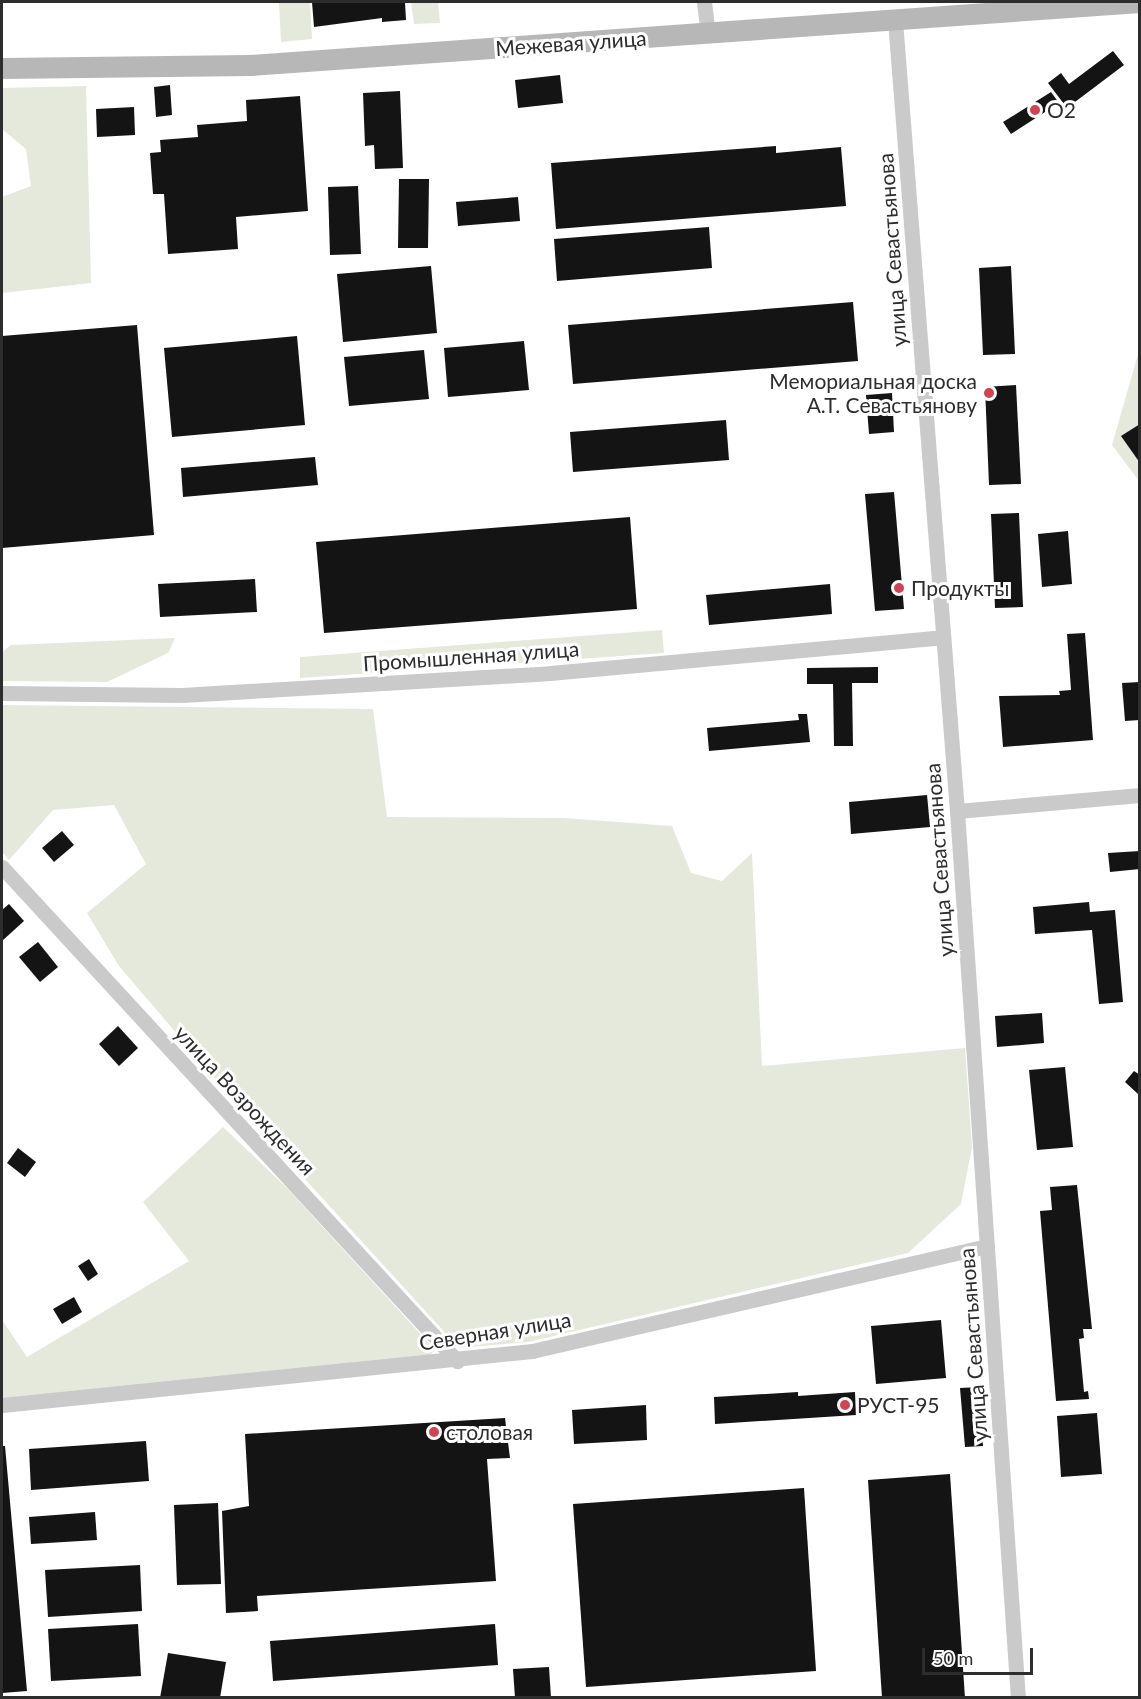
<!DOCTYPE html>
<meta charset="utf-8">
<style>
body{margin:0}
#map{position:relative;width:1141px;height:1699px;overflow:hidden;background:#fff;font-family:Lato,sans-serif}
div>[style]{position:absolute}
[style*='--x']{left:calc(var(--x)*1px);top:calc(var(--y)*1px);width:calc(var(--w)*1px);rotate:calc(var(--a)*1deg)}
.green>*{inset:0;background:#e4e9dc}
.building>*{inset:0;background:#141414}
.street>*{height:15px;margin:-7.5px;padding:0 7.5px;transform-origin:7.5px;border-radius:7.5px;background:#cacaca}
.secondary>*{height:21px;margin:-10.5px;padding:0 10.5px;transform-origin:10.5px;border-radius:10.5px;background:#b7b7b7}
.dots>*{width:16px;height:16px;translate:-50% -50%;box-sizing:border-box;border:3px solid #fff;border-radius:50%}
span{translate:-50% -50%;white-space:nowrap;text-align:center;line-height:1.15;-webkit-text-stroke:6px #fff;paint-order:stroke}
.street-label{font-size:21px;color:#2d2d2d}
.poi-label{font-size:21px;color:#2d2d2d}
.left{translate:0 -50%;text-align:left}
.right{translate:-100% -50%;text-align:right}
.frame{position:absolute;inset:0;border:3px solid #2d2d2d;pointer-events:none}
.scale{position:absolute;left:922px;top:1648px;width:111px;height:27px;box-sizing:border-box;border:3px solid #2d2d2d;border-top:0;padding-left:8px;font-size:18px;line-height:21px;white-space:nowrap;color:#2d2d2d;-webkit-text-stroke:4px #fff;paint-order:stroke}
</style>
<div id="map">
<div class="green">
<div style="clip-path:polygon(279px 2px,310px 2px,312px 39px,281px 42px)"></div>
<div style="clip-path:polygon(411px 2px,438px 2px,440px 23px,414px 24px)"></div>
<div style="clip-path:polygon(86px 86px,91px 283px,2px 293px,2px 197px,31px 186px,26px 149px,2px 129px,2px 88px)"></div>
<div style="clip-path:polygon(1139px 351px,1139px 481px,1112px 445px)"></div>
<div style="clip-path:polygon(662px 630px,664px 653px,300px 678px,300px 657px)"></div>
<div style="clip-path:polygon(175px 638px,168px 653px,107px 682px,2px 681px,2px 652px,11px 645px)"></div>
<div style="clip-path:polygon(2px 705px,373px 709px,387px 817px,564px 818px,672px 826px,691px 873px,722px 881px,752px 853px,762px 1066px,965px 1048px,972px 1147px,961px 1204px,908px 1253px,528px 1342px,459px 1348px,242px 1110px,119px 966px,87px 913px,146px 864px,114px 805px,53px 810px,9px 860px,2px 852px)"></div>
<div style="clip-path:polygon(223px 1127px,289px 1190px,435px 1350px,430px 1355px,2px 1399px,2px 1320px,27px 1357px,189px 1261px,143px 1202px)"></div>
</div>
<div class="building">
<div style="clip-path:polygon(312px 2px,405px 2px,406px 20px,382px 22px,382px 18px,314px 27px)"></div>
<div style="clip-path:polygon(1113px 51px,1124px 65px,1067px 108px,1048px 83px,1061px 73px,1069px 84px)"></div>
<div style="clip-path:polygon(560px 75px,563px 103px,518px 108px,515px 80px)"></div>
<div style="clip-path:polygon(170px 85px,172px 115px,156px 117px,154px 87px)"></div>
<div style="clip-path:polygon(400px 91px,403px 168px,375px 169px,374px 145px,365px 146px,363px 93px)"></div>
<div style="clip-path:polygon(1051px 92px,1059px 103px,1011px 134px,1003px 122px)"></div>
<div style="clip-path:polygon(300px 96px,308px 211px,236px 217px,238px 249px,168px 254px,164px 194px,153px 194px,150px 153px,161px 152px,160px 140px,198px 137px,197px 125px,247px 121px,246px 100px)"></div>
<div style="clip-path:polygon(134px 107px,135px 135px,97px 137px,96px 109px)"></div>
<div style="clip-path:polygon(776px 146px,776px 153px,841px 147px,846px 206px,556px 229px,551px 163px)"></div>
<div style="clip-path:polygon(399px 179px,429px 179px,428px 248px,398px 248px)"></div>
<div style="clip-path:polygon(358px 186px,361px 254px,330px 255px,328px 187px)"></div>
<div style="clip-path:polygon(518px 197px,520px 221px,458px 226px,456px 202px)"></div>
<div style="clip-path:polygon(709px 227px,712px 268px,557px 281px,554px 239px)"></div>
<div style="clip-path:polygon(431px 266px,437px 333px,343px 342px,337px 274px)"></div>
<div style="clip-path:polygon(1011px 266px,1015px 354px,983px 355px,979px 268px)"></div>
<div style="clip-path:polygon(853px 302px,858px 361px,573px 384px,568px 325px)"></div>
<div style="clip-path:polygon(137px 325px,154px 535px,2px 548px,2px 336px)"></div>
<div style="clip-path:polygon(297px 336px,305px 425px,172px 437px,164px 348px)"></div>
<div style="clip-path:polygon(524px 341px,529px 390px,448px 397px,444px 348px)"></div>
<div style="clip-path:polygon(424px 350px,429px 399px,349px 406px,344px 357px)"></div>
<div style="clip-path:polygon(1016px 385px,1021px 484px,989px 485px,985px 387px)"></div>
<div style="clip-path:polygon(892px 393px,894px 432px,869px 434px,866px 395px)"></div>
<div style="clip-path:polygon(726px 420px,729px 460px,573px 472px,570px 432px)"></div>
<div style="clip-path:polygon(1140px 424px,1140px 463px,1121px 436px)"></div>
<div style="clip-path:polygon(315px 457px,318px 485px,183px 497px,181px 468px)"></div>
<div style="clip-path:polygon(894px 492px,904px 609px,875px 611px,865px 494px)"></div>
<div style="clip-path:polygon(1019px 513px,1023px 607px,995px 608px,991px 514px)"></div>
<div style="clip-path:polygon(630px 517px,637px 609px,324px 633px,316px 542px)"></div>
<div style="clip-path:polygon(1068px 531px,1072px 584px,1042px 587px,1038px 534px)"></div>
<div style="clip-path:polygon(255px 579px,257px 612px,160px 617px,158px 584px)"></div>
<div style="clip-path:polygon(830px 584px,832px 614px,709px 625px,706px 595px)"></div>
<div style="clip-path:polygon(1085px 633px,1093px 740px,1003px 747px,999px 696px,1060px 695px,1059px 691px,1071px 690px,1067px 634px)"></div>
<div style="clip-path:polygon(878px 667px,878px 683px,852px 683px,853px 746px,834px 746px,833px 684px,807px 684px,807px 668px)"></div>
<div style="clip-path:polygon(1140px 682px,1140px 720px,1125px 721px,1122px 683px)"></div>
<div style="clip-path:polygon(798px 714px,807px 714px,810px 742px,709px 751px,707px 728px,799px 720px)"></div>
<div style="clip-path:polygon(927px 795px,930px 827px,851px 834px,849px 802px)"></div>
<div style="clip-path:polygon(62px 831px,74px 845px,54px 862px,42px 848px)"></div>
<div style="clip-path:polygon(1140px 851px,1140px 869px,1110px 872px,1108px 853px)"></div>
<div style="clip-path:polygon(1089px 902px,1090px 912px,1115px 910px,1123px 1002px,1099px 1004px,1092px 930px,1035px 934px,1033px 907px)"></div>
<div style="clip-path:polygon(9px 904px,24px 921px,2px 941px,2px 910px)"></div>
<div style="clip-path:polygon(38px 942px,58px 967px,40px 982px,19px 957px)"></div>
<div style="clip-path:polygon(1042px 1013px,1044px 1043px,997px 1047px,995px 1016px)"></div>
<div style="clip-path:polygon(118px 1026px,138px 1048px,119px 1066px,99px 1044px)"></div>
<div style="clip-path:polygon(1065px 1067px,1073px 1147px,1037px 1150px,1029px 1070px)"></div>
<div style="clip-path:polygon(1134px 1071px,1140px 1075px,1138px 1094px,1125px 1082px)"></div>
<div style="clip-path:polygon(18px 1148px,36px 1162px,25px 1177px,7px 1163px)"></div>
<div style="clip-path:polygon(1077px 1185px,1092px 1329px,1083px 1329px,1084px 1338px,1079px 1339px,1084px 1392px,1088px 1391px,1089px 1399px,1056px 1401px,1040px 1211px,1052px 1210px,1050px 1187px)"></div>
<div style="clip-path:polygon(89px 1259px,98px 1274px,88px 1281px,78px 1266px)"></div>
<div style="clip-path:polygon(74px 1297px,82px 1312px,62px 1324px,53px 1309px)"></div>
<div style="clip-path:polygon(941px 1320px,946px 1378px,876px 1384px,871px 1326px)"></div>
<div style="clip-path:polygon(979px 1387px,983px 1446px,965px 1447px,960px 1388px)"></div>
<div style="clip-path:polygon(798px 1392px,798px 1396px,855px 1392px,856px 1415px,715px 1424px,714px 1397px)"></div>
<div style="clip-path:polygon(646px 1405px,647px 1440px,574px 1444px,572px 1410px)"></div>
<div style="clip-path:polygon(1097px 1413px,1102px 1474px,1061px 1477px,1057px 1416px)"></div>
<div style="clip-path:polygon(505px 1418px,510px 1458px,487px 1459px,496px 1581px,257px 1596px,258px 1611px,226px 1613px,222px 1511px,249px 1506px,245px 1434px)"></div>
<div style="clip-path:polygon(146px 1441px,149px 1481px,31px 1490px,29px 1449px)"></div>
<div style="clip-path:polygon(2px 1446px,5px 1446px,27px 1691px,2px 1693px)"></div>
<div style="clip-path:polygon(950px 1474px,965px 1698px,882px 1698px,868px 1480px)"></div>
<div style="clip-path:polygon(804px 1488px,816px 1671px,586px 1687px,573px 1504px)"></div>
<div style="clip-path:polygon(218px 1503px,221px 1584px,177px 1585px,174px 1505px)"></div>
<div style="clip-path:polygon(95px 1512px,97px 1540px,31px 1544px,29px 1517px)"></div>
<div style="clip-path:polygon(140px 1565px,142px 1611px,48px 1617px,45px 1570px)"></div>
<div style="clip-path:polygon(138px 1624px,141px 1676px,51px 1681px,48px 1629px)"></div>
<div style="clip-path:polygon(495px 1624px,498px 1665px,273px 1681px,270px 1641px)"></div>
<div style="clip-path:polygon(168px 1653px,226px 1662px,220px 1698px,160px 1698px)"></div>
<div style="clip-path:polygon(549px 1667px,551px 1698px,515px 1698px,513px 1669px)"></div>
</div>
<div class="street">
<div style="--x:704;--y:2;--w:32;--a:83"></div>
<div style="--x:895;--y:20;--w:793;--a:85.52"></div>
<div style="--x:957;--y:811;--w:889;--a:86.07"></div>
<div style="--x:2;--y:693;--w:180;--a:0.6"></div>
<div style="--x:182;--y:695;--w:369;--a:-3.4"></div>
<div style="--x:550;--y:673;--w:394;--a:-5.2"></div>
<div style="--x:957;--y:811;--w:184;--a:-5"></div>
<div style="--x:2;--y:867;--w:672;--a:47.35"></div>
<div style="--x:2;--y:1405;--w:533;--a:-5.82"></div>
<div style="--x:532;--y:1351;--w:467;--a:-13"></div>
</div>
<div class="secondary">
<div style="--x:2;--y:68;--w:248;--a:-0.7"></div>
<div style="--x:250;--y:65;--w:892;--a:-4.05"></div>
</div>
<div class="dots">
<div style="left:1035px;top:110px;background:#d14252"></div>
<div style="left:989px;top:393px;background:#d14252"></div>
<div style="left:899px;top:588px;background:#d14252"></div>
<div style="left:845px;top:1405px;background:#d14252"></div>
<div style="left:434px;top:1432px;background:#d14252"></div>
</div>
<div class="street-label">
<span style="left:571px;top:43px;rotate:-4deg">Межевая улица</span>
<span style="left:892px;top:250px;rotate:-94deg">улица Севастьянова</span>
<span style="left:471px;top:656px;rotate:-4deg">Промышленная улица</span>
<span style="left:939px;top:860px;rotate:-94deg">улица Севастьянова</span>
<span style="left:245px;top:1100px;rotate:47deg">улица Возрождения</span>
<span style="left:495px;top:1331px;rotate:-9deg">Северная улица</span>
<span style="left:973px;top:1345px;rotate:-94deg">улица Севастьянова</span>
</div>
<div class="poi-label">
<span class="left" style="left:1047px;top:110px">O2</span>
<span class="right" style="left:977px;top:393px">Мемориальная доска<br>А.Т. Севастьянову</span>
<span class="left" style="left:911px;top:588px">Продукты</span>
<span class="left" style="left:857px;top:1405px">РУСТ-95</span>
<span class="left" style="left:446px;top:1432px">столовая</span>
</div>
<div class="frame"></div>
<div class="scale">50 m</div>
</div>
